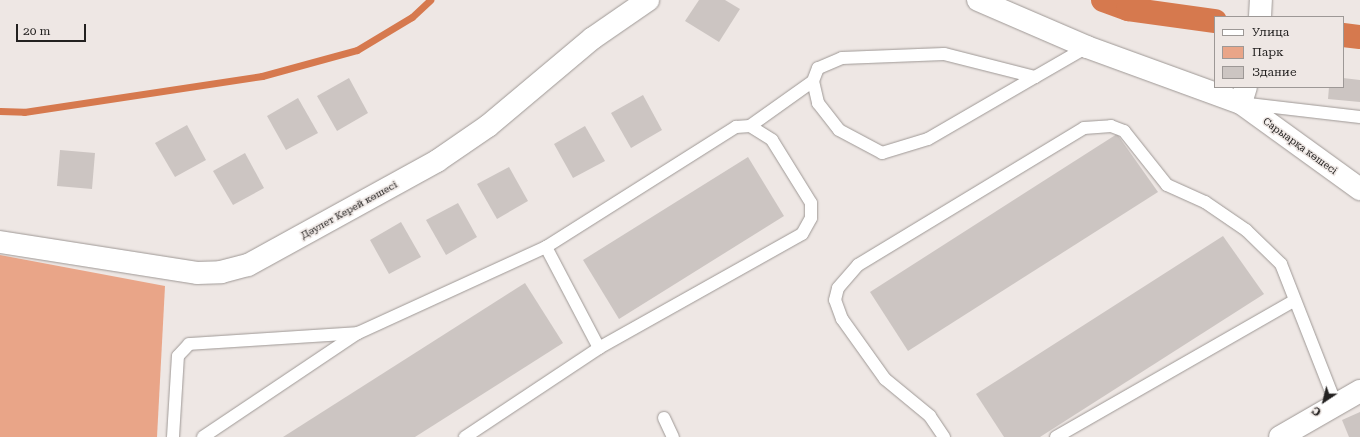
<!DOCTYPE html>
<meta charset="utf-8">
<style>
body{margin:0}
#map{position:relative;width:1360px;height:437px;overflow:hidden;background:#eee7e4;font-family:"Roboto Serif",serif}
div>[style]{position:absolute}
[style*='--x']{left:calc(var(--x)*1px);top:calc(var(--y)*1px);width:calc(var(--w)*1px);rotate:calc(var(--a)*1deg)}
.green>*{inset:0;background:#e9a588}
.stream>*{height:7px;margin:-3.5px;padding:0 3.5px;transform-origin:3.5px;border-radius:3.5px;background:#d6794e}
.canal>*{height:24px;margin:-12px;padding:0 12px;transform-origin:12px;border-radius:12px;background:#d6794e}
.building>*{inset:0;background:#ccc5c2}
.roads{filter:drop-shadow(0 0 1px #9e9895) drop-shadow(0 0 1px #9e9895)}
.service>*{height:12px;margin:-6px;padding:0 6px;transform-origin:6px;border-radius:6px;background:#fff}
.minor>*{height:22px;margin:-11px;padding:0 11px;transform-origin:11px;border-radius:11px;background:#fff}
.tertiary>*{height:22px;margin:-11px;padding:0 11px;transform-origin:11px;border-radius:11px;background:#fff}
span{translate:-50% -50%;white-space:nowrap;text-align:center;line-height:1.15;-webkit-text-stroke:3px #eee7e4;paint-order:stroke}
.street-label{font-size:10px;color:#232120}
.legend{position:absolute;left:1214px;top:16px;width:130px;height:72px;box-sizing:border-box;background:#eee7e4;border:1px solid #9d9896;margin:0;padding:5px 7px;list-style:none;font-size:12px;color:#232120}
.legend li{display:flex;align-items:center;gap:8px;height:20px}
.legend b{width:20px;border:1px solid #9d9896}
.north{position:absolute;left:1304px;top:381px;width:40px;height:40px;-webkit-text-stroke:3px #eee7e4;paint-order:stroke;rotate:215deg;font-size:11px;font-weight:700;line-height:16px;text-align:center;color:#232120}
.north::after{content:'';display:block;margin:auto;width:14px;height:18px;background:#232120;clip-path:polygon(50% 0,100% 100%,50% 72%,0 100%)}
.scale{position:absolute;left:16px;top:24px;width:70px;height:18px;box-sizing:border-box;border:2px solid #232120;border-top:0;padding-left:5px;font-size:12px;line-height:14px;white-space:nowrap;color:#232120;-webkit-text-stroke:3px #eee7e4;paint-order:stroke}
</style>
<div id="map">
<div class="green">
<div style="clip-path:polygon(0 255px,165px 286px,157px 437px,0 437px)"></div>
</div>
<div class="stream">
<div style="--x:0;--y:111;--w:24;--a:2"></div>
<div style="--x:24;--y:112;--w:241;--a:-8.6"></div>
<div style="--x:262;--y:76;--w:98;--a:-15.3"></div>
<div style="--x:357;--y:50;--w:64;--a:-31"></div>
<div style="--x:412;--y:17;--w:25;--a:-43"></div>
</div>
<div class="canal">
<div style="--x:1103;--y:0;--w:27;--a:20"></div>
<div style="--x:1128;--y:9;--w:88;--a:7.9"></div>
<div style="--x:1343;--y:35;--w:17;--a:7"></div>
</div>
<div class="building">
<div style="clip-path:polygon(699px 0,725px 0,740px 9px,719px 42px,685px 21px)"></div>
<div style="clip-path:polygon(349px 78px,368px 113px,337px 131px,317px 96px)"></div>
<div style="clip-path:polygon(1343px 78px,1360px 80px,1360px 102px,1328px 99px,1329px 87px,1343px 87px)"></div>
<div style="clip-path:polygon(643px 95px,662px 130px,631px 148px,611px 113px)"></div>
<div style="clip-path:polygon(298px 98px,318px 133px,286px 150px,267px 116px)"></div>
<div style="clip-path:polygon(187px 125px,206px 160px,175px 177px,155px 143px)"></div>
<div style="clip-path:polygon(585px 126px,605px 161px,573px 178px,554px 144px)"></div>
<div style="clip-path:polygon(1117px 134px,1158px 192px,908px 351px,870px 292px)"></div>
<div style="clip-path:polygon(60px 150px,95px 153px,92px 189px,57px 186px)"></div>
<div style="clip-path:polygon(245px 153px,264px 188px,233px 205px,213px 171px)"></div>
<div style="clip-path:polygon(748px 157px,784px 216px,619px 319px,583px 260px)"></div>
<div style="clip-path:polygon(509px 167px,528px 201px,497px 219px,477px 184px)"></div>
<div style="clip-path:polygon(458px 203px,477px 237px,446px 255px,426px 220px)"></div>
<div style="clip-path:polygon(401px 222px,421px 257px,389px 274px,370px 240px)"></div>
<div style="clip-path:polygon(1223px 236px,1264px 294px,1040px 437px,1004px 437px,976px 394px)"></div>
<div style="clip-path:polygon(525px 283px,563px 343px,415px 437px,283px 437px)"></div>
<div style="clip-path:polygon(1360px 412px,1360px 437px,1349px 437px,1342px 420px)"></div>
</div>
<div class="roads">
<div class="service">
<div style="--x:1035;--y:77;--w:94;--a:-165.8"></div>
<div style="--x:944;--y:54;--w:102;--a:177.8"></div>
<div style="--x:842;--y:58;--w:26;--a:157"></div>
<div style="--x:818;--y:68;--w:14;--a:111"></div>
<div style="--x:813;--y:81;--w:23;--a:77"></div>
<div style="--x:818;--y:103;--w:34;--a:52"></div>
<div style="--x:839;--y:130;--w:49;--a:28.1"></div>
<div style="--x:882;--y:153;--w:48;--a:-16.9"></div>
<div style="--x:928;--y:139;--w:124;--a:-30.1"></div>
<div style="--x:1035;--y:77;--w:60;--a:-30"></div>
<div style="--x:1248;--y:104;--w:113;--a:6.6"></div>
<div style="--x:750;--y:126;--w:77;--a:-35.5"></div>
<div style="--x:546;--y:247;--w:114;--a:62.3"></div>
<div style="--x:664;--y:418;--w:21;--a:65"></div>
<div style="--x:173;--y:437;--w:81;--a:-86.5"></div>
<div style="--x:178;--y:356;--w:16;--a:-47"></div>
<div style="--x:189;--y:344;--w:169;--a:-3.7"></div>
<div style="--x:358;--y:333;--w:207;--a:-24.6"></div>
<div style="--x:546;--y:247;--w:225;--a:-32.3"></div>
<div style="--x:736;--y:127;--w:14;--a:-4"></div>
<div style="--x:750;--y:126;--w:26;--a:32"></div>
<div style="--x:772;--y:140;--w:74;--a:58.2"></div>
<div style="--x:811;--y:203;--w:15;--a:90"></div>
<div style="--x:811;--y:218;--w:18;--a:119"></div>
<div style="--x:802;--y:234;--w:233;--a:150.7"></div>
<div style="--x:599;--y:348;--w:161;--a:146.4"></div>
<div style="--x:203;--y:437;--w:187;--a:-33.9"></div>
<div style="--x:944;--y:437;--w:25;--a:-124"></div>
<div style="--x:930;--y:416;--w:58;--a:-140.6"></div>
<div style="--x:885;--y:379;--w:74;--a:-125.6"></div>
<div style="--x:842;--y:319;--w:20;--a:-110"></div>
<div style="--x:835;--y:300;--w:12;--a:-76"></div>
<div style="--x:838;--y:288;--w:30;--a:-49"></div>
<div style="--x:858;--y:265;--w:264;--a:-31.2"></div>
<div style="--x:1084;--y:128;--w:27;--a:-4"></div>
<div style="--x:1111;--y:126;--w:14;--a:21"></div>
<div style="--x:1124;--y:131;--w:69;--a:51.5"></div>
<div style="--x:1167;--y:185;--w:42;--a:24.1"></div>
<div style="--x:1205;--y:202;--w:50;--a:34.3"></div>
<div style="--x:1246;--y:230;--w:49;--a:44.2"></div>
<div style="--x:1281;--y:264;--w:150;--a:68.6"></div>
<div style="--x:1056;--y:437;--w:275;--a:-29.8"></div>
</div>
<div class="minor">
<div style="--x:1241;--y:103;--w:147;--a:35.9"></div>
<div style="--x:1280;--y:437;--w:92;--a:-29.9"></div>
</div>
<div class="tertiary">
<div style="--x:978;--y:0;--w:119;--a:23.3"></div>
<div style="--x:1087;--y:47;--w:164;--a:20"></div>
<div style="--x:1241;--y:103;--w:17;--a:-73"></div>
<div style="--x:1260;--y:17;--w:17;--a:-87"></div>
<div style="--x:0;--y:242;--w:199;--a:8.9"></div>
<div style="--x:197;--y:273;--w:24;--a:-2"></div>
<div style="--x:221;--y:272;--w:28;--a:-15"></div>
<div style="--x:248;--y:265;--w:216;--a:-28.8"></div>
<div style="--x:437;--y:161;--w:62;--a:-34.5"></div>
<div style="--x:488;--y:126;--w:137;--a:-40"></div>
<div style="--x:593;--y:38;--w:67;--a:-34.6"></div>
</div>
</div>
<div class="street-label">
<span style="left:1300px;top:146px;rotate:36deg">Сарыарқа көшесі</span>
<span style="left:349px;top:210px;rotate:-29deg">Дәулет Керей көшесі</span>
</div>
<ul class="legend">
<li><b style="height:5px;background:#fff"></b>Улица</li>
<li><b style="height:11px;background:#e9a588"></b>Парк</li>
<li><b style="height:11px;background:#ccc5c2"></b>Здание</li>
</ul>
<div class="north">С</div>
<div class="scale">20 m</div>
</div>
